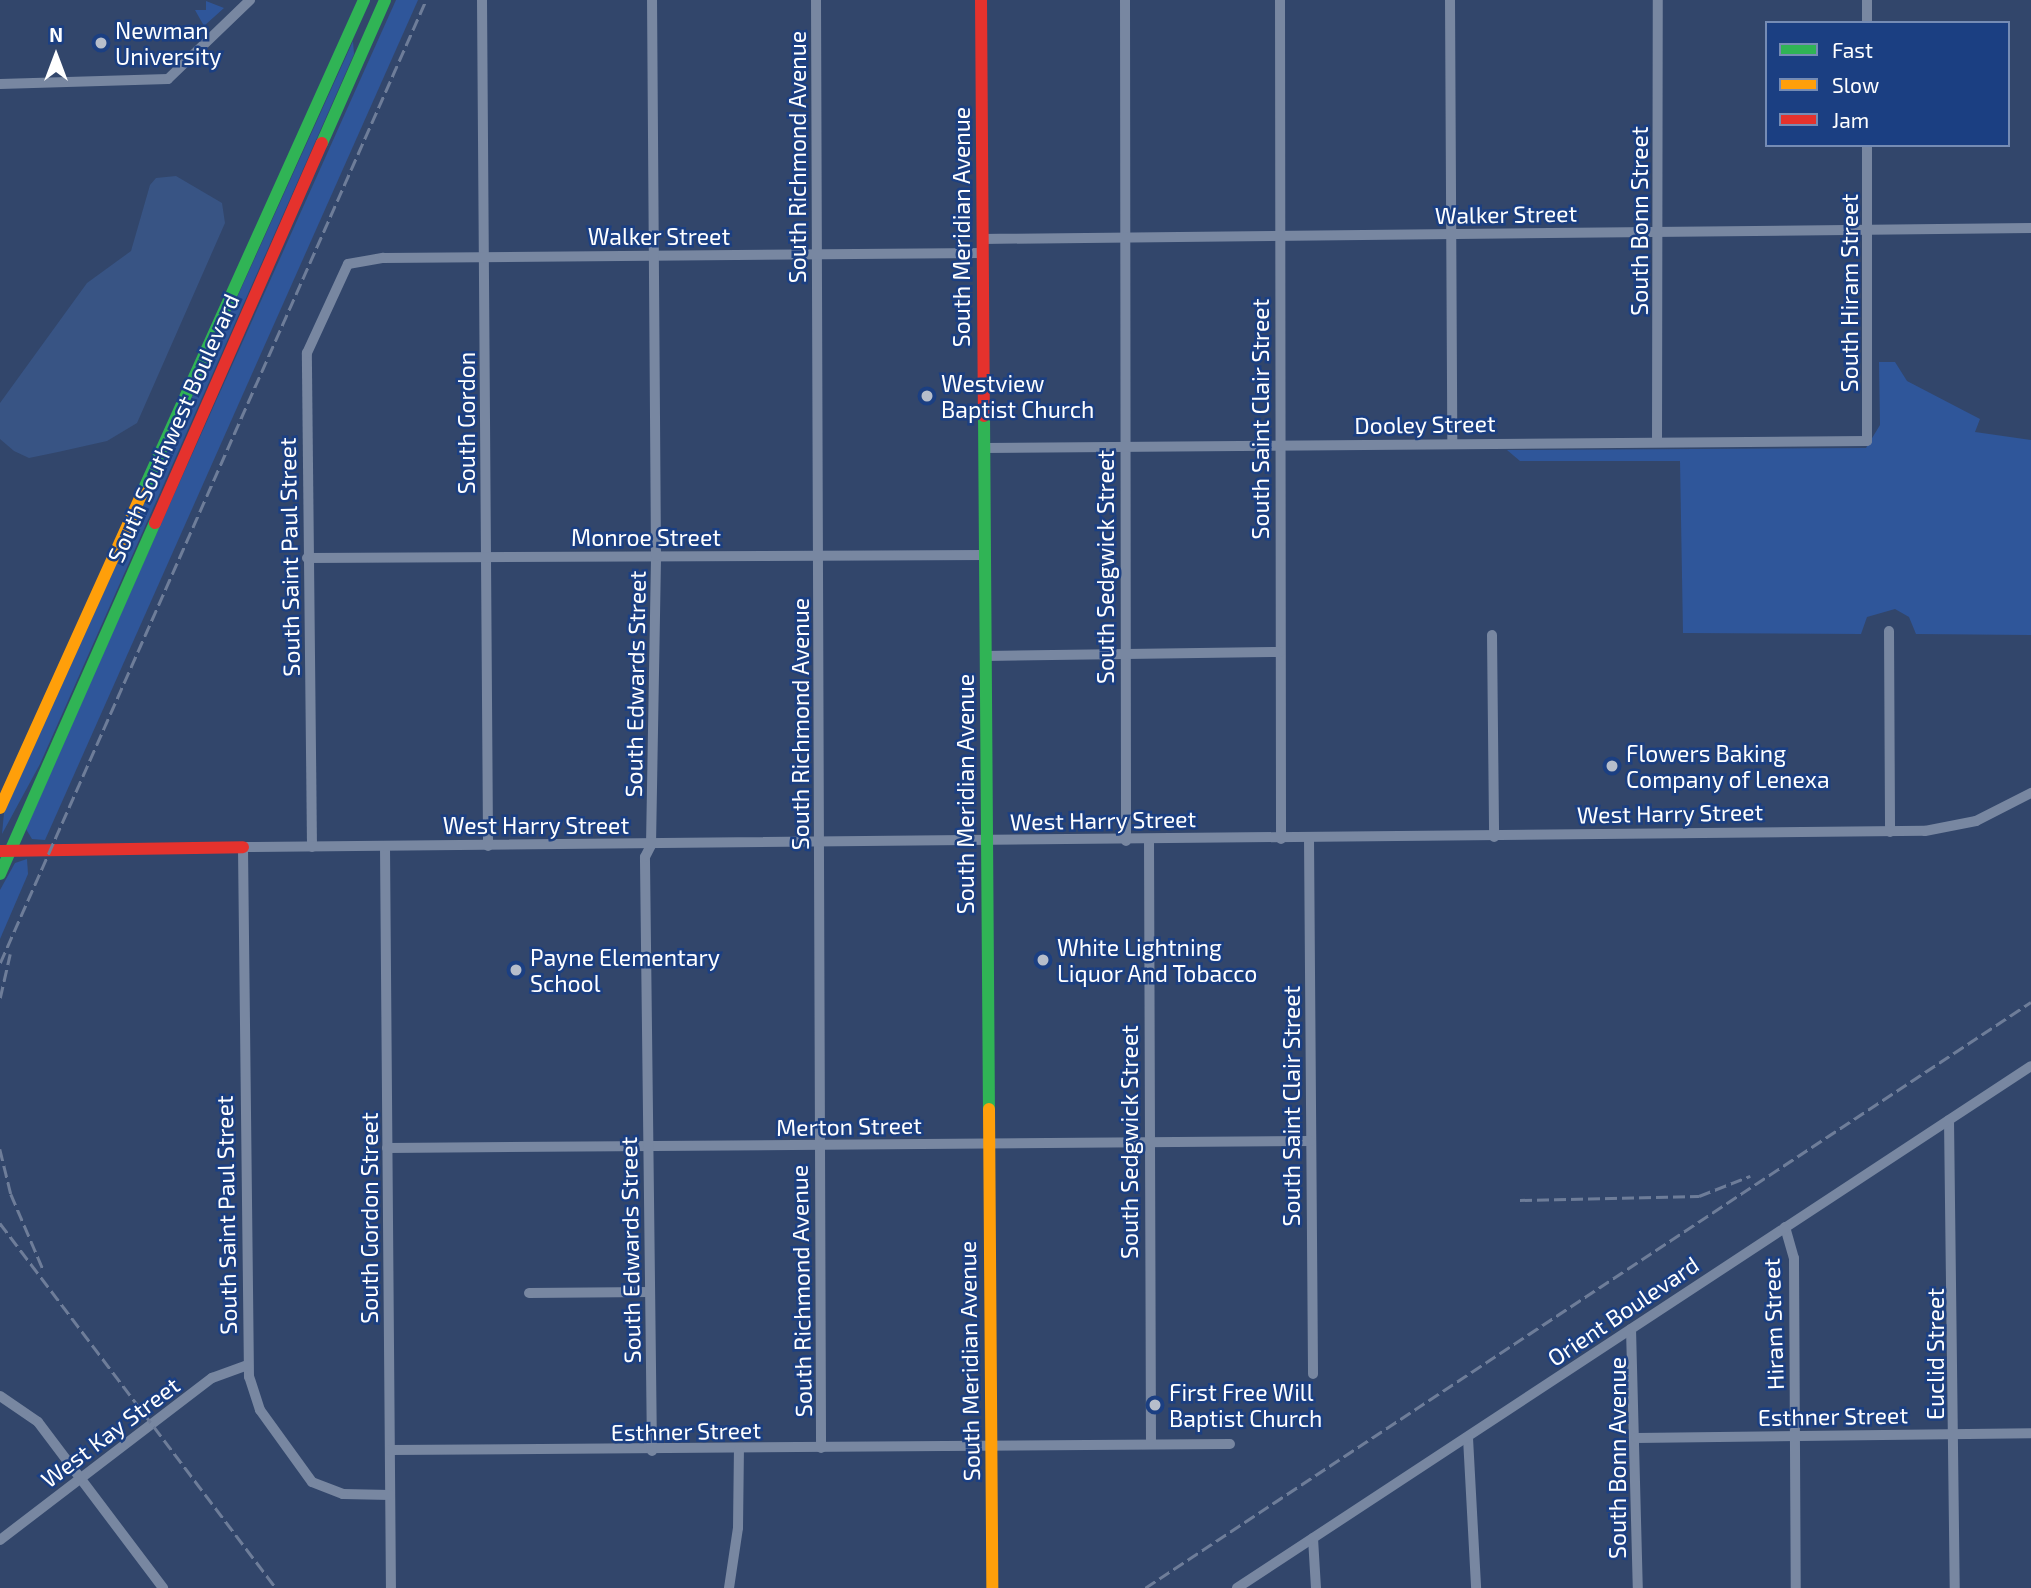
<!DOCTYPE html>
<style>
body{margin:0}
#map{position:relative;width:2031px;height:1588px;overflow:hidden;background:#32466b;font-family:"Exo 2",sans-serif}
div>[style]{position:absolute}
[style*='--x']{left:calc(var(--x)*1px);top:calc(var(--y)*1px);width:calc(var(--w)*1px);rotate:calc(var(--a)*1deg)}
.green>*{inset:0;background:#2f569a}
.water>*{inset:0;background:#385484}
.street>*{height:10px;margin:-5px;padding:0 5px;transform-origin:5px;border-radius:5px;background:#7887a1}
.fast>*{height:12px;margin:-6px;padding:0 6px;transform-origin:6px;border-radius:6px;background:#30b455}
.slow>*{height:12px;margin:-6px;padding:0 6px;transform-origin:6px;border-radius:6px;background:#ff9f0a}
.jam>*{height:12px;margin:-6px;padding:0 6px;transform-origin:6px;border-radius:6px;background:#e5322d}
.rail>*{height:2.5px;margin-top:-1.25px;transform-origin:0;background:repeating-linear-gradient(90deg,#6e7d99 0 12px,transparent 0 17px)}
.dots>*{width:19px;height:19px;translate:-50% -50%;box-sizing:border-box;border:4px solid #1b3f82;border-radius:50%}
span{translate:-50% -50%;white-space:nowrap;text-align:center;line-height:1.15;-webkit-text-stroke:5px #1b3f82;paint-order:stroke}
.poi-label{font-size:23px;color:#fff}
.left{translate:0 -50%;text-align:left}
.street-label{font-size:23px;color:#fff}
.legend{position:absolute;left:1765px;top:21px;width:245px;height:126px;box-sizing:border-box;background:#1b3f82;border:2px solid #768cb4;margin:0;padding:9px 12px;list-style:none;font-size:21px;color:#fff}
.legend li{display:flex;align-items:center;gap:14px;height:35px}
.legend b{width:35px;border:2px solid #768cb4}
.north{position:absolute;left:21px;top:21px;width:70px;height:70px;-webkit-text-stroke:5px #1b3f82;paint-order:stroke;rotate:0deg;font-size:19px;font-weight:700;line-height:28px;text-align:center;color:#fff}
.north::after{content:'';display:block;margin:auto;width:24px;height:32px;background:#fff;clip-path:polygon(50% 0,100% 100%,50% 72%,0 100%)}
</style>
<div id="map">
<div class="green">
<div style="clip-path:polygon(396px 0,418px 0,45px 840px,32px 839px,26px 829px,36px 802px)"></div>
<div style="clip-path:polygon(206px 1px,224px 8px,204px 26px,195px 10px,206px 10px)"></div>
<div style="clip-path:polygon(353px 41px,354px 54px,40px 764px,2px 834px,4px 813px)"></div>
<div style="clip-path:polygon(1879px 362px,1895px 362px,1907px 381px,1980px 419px,1975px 432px,2031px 440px,2031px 635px,1916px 634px,1909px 617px,1895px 609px,1867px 617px,1861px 634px,1683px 633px,1680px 461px,1520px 461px,1507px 450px,1866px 448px,1880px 425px)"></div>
<div style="clip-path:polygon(27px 859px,28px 874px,0 939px,0 890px,15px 863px)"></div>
</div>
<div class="water">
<div style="clip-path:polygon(176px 176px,222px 203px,225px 223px,137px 423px,107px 441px,58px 452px,29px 458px,14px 451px,0 439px,0 403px,87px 283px,131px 251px,150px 185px,156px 178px)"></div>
</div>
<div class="street">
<div style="--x:482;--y:0;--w:846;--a:89.59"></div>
<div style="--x:816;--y:0;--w:1448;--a:89.8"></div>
<div style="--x:1125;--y:0;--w:841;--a:89.93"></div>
<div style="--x:1280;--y:0;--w:839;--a:89.93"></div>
<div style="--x:1450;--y:0;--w:443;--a:89.7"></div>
<div style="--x:1867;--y:0;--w:23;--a:90"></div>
<div style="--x:0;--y:84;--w:168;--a:-1.7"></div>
<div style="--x:168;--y:79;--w:114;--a:-43.9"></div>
<div style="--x:982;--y:239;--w:1049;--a:-0.6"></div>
<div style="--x:1657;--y:442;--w:442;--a:-89.9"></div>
<div style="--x:984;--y:448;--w:883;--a:-0.45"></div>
<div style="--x:1867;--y:441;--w:296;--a:-90"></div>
<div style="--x:307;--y:558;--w:678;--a:-0.25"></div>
<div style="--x:1889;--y:631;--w:201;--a:89.7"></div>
<div style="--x:1492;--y:635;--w:202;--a:89.4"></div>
<div style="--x:985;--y:656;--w:295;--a:-0.8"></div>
<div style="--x:1309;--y:838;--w:536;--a:89.57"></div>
<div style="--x:1149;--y:840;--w:604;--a:89.81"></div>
<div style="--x:312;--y:847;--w:494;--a:-90.6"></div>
<div style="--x:307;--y:353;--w:98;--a:-65.3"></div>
<div style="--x:348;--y:264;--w:36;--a:-10"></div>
<div style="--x:383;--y:258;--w:599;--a:-0.48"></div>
<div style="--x:385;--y:847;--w:741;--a:89.54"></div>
<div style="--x:1949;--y:1120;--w:468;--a:89.3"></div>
<div style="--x:387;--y:1148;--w:924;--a:-0.43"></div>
<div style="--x:1785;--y:1227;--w:32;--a:74"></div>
<div style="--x:1794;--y:1258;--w:330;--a:89.7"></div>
<div style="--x:529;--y:1293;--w:120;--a:-0.5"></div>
<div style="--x:1631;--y:1329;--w:259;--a:88.5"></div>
<div style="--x:0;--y:1396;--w:46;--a:34.4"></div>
<div style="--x:38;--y:1422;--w:208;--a:53"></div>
<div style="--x:1468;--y:1438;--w:150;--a:86.9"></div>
<div style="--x:1636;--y:1438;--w:395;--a:-0.7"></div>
<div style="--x:390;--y:1450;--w:840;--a:-0.41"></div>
<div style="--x:652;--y:1451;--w:594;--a:-90.68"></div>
<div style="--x:645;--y:857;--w:13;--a:-63"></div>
<div style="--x:651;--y:845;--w:289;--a:-89"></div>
<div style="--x:656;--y:556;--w:556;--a:-90.41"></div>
<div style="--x:390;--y:1495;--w:47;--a:-178.8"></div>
<div style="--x:343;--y:1494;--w:33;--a:-159"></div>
<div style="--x:312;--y:1482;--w:89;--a:-125.8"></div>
<div style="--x:260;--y:1410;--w:35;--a:-108"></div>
<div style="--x:249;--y:1377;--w:530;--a:-90.65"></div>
<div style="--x:243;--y:847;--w:1682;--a:-0.55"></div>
<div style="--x:1925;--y:831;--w:52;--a:-11.1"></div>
<div style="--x:1976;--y:821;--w:62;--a:-27"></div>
<div style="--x:1313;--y:1538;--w:50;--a:86.6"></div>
<div style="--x:0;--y:1540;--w:267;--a:-37.4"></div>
<div style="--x:212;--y:1378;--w:38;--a:-20"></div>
<div style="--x:729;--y:1588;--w:61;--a:-81.5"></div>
<div style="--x:738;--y:1528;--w:78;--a:-89.3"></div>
<div style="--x:1237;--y:1588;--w:950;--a:-33.32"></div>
</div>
<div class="fast">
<div style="--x:322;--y:143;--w:156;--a:-66.2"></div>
<div style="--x:984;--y:416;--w:693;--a:89.59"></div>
<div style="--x:142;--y:493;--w:541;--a:-65.76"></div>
<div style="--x:0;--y:874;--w:384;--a:-66.2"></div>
</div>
<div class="slow">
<div style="--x:0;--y:808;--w:346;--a:-65.7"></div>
<div style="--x:989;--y:1109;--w:479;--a:89.6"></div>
</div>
<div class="jam">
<div style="--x:981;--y:0;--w:416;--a:89.6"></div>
<div style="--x:155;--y:523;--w:415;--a:-66.3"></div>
<div style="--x:0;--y:851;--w:243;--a:-0.9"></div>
</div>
<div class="rail">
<div style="--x:0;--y:963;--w:1053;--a:-66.14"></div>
<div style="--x:0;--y:998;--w:45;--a:-77.2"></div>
<div style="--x:0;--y:1149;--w:46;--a:76.3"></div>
<div style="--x:11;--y:1194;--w:82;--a:66.9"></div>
<div style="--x:1520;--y:1200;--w:179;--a:-1.3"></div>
<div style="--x:1699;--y:1196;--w:55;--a:-21.4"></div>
<div style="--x:0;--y:1223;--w:458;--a:52.9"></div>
<div style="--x:1145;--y:1588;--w:1062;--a:-33.48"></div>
</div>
<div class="dots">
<div style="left:101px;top:43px;background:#b7becb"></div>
<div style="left:927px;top:396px;background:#b7becb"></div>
<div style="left:1612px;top:766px;background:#b7becb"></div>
<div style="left:1043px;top:960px;background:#b7becb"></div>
<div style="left:516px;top:970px;background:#b7becb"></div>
<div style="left:1155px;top:1405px;background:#b7becb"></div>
</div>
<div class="poi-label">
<span class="left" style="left:115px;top:43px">Newman<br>University</span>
<span class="left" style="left:941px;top:396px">Westview<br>Baptist Church</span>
<span class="left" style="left:1626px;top:766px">Flowers Baking<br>Company of Lenexa</span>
<span class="left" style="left:1057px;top:960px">White Lightning<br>Liquor And Tobacco</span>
<span class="left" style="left:530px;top:970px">Payne Elementary<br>School</span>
<span class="left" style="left:1169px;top:1405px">First Free Will<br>Baptist Church</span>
</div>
<div class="street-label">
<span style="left:797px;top:157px;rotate:-90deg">South Richmond Avenue</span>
<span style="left:1506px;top:214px;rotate:-1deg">Walker Street</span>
<span style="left:1639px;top:221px;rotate:-90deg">South Bonn Street</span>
<span style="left:961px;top:227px;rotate:-90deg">South Meridian Avenue</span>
<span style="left:659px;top:236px">Walker Street</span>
<span style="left:1849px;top:293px;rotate:-90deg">South Hiram Street</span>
<span style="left:1260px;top:419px;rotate:-90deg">South Saint Clair Street</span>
<span style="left:466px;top:423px;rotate:-90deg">South Gordon</span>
<span style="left:1425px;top:424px;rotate:-1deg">Dooley Street</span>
<span style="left:173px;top:428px;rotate:-66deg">South Southwest Boulevard</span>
<span style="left:646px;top:537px">Monroe Street</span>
<span style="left:289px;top:557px;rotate:-91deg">South Saint Paul Street</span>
<span style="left:1105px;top:567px;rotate:-90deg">South Sedgwick Street</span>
<span style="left:635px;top:684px;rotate:-89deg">South Edwards Street</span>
<span style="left:800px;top:724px;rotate:-90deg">South Richmond Avenue</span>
<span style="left:965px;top:794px;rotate:-90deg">South Meridian Avenue</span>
<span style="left:1670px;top:813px;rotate:-1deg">West Harry Street</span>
<span style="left:1103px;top:820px;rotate:-1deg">West Harry Street</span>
<span style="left:536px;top:825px">West Harry Street</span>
<span style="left:1291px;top:1106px;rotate:-90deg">South Saint Clair Street</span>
<span style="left:849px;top:1126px;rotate:-1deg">Merton Street</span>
<span style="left:1129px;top:1142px;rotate:-90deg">South Sedgwick Street</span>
<span style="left:226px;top:1215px;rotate:-91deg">South Saint Paul Street</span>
<span style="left:369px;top:1218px;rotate:-90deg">South Gordon Street</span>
<span style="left:630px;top:1250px;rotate:-91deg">South Edwards Street</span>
<span style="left:801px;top:1291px;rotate:-91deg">South Richmond Avenue</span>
<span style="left:1623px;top:1311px;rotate:-34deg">Orient Boulevard</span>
<span style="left:1773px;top:1324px;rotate:-92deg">Hiram Street</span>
<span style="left:1935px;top:1354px;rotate:-90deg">Euclid Street</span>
<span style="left:969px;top:1361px;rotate:-91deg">South Meridian Avenue</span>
<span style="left:1833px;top:1416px;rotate:-1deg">Esthner Street</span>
<span style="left:686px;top:1431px;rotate:-1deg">Esthner Street</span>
<span style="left:110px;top:1432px;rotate:-37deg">West Kay Street</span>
<span style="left:1617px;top:1458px;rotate:-90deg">South Bonn Avenue</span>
</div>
<ul class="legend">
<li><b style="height:9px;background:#30b455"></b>Fast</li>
<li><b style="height:9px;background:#ff9f0a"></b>Slow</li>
<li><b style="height:9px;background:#e5322d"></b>Jam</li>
</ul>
<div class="north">N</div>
</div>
